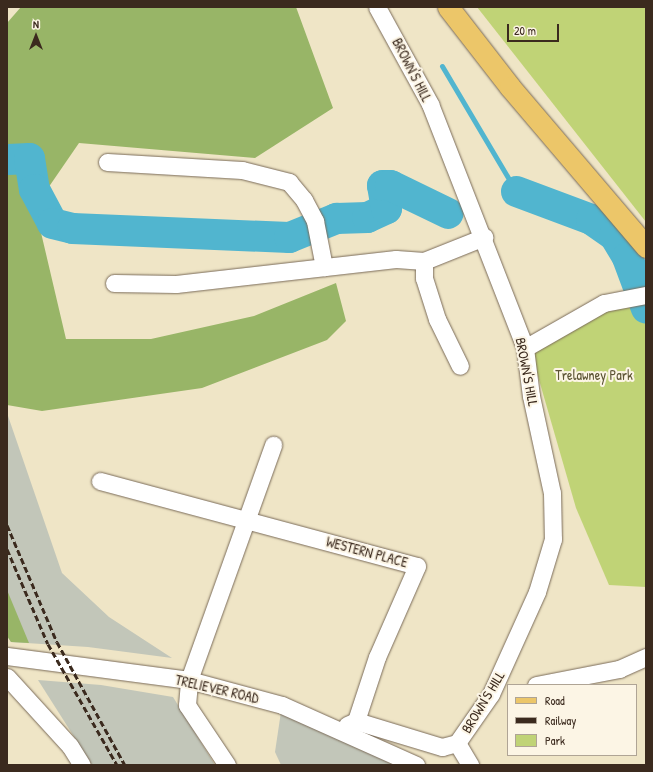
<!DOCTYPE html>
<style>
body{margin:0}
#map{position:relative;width:653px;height:772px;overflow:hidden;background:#efe5c6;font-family:"Patrick Hand",sans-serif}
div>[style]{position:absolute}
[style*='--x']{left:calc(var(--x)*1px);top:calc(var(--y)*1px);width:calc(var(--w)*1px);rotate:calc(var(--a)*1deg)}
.industrial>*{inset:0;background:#c2c6b9}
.green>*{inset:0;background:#c0d376}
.forest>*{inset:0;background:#98b567}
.stream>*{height:5px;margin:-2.5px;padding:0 2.5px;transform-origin:2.5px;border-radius:2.5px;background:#51b5cf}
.river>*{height:31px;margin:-15.5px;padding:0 15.5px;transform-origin:15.5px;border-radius:15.5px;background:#51b5cf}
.roads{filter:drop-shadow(0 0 1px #7a6b59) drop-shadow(0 0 1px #7a6b59)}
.minor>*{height:17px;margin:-8.5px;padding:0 8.5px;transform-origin:8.5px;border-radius:8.5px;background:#fff}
.major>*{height:21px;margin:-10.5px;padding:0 10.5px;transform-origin:10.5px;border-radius:10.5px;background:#ecc669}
.rail>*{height:3px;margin-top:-1.5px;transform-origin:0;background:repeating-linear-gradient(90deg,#3b2a1e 0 6px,transparent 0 9px)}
span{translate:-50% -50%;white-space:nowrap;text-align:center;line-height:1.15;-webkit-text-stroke:4px #fcf5e5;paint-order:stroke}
.street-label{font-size:14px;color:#3b2a1e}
.park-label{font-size:14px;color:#5c5434}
.frame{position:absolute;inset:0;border:8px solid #3b2a1e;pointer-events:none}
.legend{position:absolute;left:507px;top:684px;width:130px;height:72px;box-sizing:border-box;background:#fcf5e5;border:1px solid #afa495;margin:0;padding:5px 7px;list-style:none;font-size:12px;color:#3b2a1e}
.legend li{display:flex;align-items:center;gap:8px;height:20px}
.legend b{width:20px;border:1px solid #afa495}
.north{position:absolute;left:16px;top:16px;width:40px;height:40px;-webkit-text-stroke:3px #fcf5e5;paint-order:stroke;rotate:0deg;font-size:11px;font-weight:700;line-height:16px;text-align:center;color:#3b2a1e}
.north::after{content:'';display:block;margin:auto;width:14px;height:18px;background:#3b2a1e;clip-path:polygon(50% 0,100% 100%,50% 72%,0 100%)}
.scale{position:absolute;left:507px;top:24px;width:52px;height:18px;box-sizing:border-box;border:2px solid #3b2a1e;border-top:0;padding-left:5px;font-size:12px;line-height:14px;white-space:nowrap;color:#3b2a1e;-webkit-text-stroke:3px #fcf5e5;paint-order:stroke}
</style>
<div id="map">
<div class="industrial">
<div style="clip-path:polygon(7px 413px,62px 573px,109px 617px,172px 658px,88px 647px,11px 642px,7px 636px)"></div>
<div style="clip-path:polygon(38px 680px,101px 685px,173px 697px,215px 765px,92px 765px)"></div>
<div style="clip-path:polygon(282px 705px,416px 765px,281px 765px,275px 752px)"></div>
</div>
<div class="green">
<div style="clip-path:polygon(477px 7px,646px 7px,646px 222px)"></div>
<div style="clip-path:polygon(646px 302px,646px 587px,609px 585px,576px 508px,531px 352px,604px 312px)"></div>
</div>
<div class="forest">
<div style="clip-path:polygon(21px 7px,296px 7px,333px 108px,255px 158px,79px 143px,35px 207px,66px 339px,151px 339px,254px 316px,336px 283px,346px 321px,327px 340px,202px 388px,42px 411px,7px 405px,7px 23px)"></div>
<div style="clip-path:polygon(7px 590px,29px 643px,11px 642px,7px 636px)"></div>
</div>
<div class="stream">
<div style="--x:442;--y:66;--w:145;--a:59.4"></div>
</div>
<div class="river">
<div style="--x:8;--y:159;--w:21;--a:-3"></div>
<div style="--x:29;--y:158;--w:31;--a:81"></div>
<div style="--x:34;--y:189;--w:38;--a:62"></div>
<div style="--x:52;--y:223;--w:21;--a:14"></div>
<div style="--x:72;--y:228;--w:217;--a:2.4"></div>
<div style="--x:289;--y:237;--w:51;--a:-22"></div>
<div style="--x:336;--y:218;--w:31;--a:-2"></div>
<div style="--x:367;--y:217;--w:21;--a:-25"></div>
<div style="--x:386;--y:208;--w:23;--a:-100"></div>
<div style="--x:382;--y:185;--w:8;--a:0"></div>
<div style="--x:390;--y:185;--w:64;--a:25.8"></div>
<div style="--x:516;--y:191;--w:80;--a:20.5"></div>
<div style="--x:591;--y:219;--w:28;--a:35"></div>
<div style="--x:614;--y:235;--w:26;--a:59"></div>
<div style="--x:627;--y:257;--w:54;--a:69.6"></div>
</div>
<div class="roads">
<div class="minor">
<div style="--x:377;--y:7;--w:111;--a:61.3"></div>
<div style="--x:430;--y:104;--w:262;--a:68.7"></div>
<div style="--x:525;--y:348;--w:48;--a:82.9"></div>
<div style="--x:531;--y:396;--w:99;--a:77.8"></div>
<div style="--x:552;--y:493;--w:46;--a:88.8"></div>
<div style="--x:553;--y:539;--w:55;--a:106.8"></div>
<div style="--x:537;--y:592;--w:112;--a:114.3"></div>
<div style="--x:491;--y:694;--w:60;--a:124.8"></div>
<div style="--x:107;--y:162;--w:135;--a:3.4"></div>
<div style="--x:242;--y:170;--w:49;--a:14.3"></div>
<div style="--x:289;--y:182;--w:23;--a:50"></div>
<div style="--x:304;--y:200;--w:24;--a:62"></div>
<div style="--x:315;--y:221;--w:47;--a:78.9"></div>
<div style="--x:424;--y:261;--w:17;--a:90"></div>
<div style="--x:424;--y:278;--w:43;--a:72.4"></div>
<div style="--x:437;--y:319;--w:52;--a:63.9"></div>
<div style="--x:114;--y:283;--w:62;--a:0.9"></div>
<div style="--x:176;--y:284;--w:221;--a:-6.5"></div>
<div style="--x:396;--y:259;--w:28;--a:4"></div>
<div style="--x:424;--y:261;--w:65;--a:-21.8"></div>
<div style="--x:525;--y:348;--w:91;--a:-29.7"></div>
<div style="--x:604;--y:303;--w:43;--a:-10.8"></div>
<div style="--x:100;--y:481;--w:328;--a:15"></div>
<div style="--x:417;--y:566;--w:99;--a:113.7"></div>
<div style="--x:377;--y:657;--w:67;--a:108.2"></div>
<div style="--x:7;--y:656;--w:184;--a:7.5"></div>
<div style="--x:189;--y:680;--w:96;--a:15"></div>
<div style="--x:282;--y:705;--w:147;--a:24.1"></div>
<div style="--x:7;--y:677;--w:93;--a:47.6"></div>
<div style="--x:70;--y:746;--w:22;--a:58"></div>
<div style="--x:536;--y:685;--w:85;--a:-10.9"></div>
<div style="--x:619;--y:669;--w:30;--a:-24"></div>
<div style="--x:347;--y:725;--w:10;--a:-24"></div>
<div style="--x:356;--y:721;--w:90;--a:16.8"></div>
<div style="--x:442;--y:747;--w:16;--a:-15"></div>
<div style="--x:457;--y:743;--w:26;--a:59"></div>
<div style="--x:227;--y:765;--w:72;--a:-123.7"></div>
<div style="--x:187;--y:705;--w:25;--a:-85"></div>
<div style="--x:189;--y:680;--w:250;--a:-70.3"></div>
</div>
<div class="major">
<div style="--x:448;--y:7;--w:101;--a:52.2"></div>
<div style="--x:510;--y:87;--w:210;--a:49.6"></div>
</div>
</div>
<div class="rail">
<div style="--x:7;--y:525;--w:127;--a:66.9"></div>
<div style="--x:57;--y:642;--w:141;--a:61.1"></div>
<div style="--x:7;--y:549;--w:103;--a:66.7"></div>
<div style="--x:48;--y:644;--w:139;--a:60.3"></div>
</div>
<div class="street-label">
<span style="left:412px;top:70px;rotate:63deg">BROWN'S HILL</span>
<span style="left:527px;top:372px;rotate:79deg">BROWN'S HILL</span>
<span style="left:367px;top:552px;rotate:15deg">WESTERN PLACE</span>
<span style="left:217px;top:689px;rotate:13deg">TRELIEVER ROAD</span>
<span style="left:483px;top:702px;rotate:-59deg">BROWN'S HILL</span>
</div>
<div class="park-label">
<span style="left:594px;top:375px">Trelawney Park</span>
</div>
<div class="frame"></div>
<ul class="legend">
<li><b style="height:5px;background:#ecc669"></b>Road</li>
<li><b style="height:5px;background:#3b2a1e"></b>Railway</li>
<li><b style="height:11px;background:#c0d376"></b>Park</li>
</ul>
<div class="north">N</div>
<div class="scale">20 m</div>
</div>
